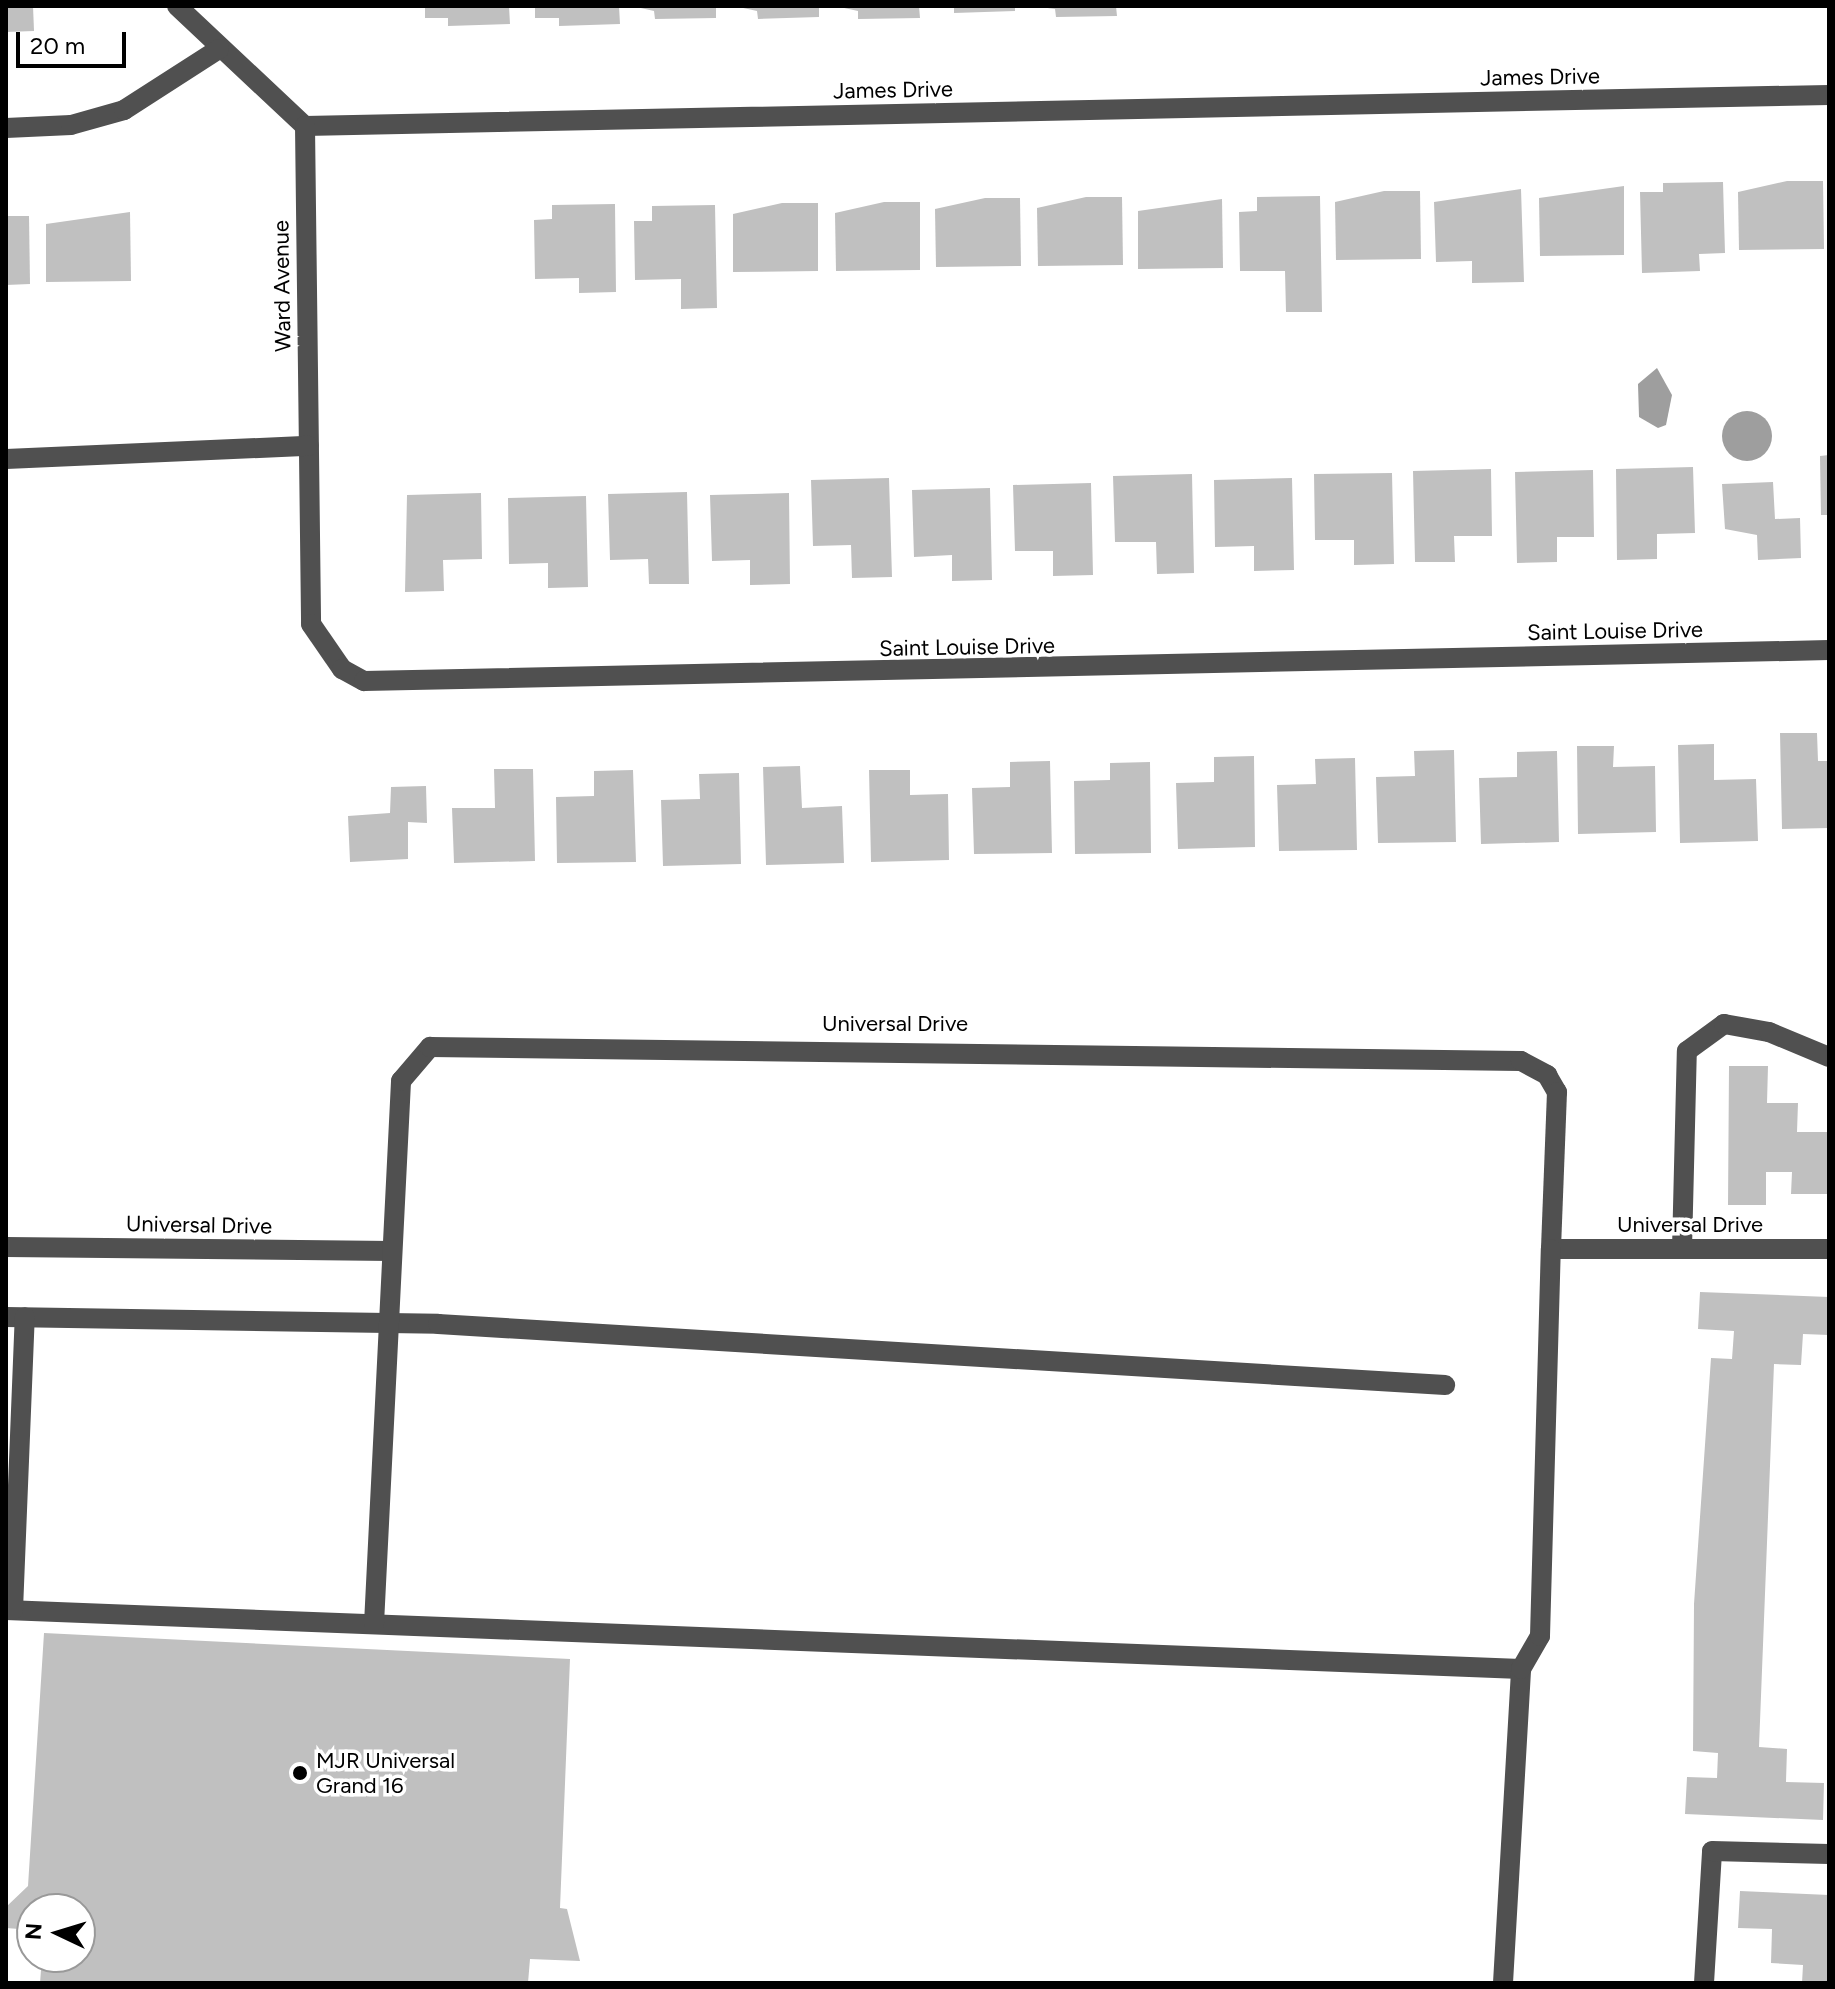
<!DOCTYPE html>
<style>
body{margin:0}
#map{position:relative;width:1835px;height:1989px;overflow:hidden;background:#fff;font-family:Figtree,sans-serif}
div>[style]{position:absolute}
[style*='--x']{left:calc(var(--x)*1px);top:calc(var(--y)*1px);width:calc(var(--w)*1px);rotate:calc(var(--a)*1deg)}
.water>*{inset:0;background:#9e9e9e}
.round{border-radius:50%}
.building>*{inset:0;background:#c0c0c0}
.minor>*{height:20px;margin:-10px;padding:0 10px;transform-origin:10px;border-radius:10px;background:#505050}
.dots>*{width:22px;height:22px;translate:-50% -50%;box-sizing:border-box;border:4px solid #fff;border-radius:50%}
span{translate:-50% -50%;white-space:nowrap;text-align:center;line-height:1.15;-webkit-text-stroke:7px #fff;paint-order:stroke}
.street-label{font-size:22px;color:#000}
.poi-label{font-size:22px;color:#000}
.left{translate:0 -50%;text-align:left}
.frame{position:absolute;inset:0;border:8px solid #000;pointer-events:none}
.north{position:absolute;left:16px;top:1893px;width:80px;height:80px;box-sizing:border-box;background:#fff;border:2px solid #999;border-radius:50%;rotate:274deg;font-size:22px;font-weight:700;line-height:32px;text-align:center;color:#000}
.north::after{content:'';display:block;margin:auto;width:28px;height:36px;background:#000;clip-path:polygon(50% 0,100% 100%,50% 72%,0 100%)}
.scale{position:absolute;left:16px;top:32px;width:110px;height:36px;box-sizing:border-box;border:4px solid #000;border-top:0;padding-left:10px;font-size:24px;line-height:28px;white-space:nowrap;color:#000;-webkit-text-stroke:6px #fff;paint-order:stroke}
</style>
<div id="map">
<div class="water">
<div style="clip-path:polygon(1657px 368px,1672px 395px,1666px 425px,1658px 428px,1639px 417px,1638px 384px)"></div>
<div class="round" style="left:1722px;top:411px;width:50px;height:50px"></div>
</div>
<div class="building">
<div style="clip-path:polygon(6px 6px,33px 6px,34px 31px,6px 32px)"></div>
<div style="clip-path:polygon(425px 6px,509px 6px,510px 24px,448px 26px,448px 18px,425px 18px)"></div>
<div style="clip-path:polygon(535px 6px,619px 6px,620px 24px,559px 26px,559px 18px,535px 18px)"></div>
<div style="clip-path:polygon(632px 6px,716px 6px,716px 18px,655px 19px,654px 11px)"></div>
<div style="clip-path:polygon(734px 6px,819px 6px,819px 17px,758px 19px,757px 11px)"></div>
<div style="clip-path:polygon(835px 6px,919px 6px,920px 18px,858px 19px,858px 11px)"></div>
<div style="clip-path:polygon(954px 6px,1015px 6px,1015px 11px,954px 13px)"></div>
<div style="clip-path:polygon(1032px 6px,1116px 6px,1117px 16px,1056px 17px,1055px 9px)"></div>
<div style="clip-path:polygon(1787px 181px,1823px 181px,1824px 249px,1739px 250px,1738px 192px)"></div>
<div style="clip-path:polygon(1723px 182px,1725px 253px,1699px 254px,1700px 271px,1642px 273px,1640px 192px,1663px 192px,1663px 183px)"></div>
<div style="clip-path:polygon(1624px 186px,1624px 255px,1540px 256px,1539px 198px)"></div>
<div style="clip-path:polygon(1521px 189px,1524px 282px,1472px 283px,1472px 261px,1436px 262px,1434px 202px)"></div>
<div style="clip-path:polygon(1384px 191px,1420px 191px,1421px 259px,1336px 260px,1335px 202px)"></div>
<div style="clip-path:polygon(1320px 196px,1322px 312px,1286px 312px,1285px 271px,1240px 271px,1239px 212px,1257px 211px,1257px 197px)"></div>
<div style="clip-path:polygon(1086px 197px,1122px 197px,1123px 265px,1038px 266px,1037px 208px)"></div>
<div style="clip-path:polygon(985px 198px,1020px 198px,1021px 266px,936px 267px,935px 209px)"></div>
<div style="clip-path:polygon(1222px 199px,1223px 268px,1138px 269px,1138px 211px)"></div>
<div style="clip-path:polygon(884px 202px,920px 202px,920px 270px,836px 271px,835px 213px)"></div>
<div style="clip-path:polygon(782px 203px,818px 203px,818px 271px,733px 272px,733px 214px)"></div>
<div style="clip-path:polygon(615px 204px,616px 292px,579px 293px,579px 278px,535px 279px,534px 220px,552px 219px,552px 205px)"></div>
<div style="clip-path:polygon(715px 205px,717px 308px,681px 309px,681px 279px,635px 280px,634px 221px,652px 221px,652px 206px)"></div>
<div style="clip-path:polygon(130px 212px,131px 281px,46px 282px,46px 224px)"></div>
<div style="clip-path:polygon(6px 216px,29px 216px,30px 284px,6px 285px)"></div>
<div style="clip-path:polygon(1829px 455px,1829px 515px,1821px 515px,1820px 456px)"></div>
<div style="clip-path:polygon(1693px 467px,1695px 533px,1657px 534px,1657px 559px,1617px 560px,1616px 469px)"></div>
<div style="clip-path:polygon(1491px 469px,1492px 536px,1454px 536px,1455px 562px,1415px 562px,1413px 471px)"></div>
<div style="clip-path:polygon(1593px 470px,1594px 537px,1557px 537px,1557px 562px,1517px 563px,1515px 472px)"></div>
<div style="clip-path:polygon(1392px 473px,1394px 564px,1354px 565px,1354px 540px,1315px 540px,1314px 474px)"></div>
<div style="clip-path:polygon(1192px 474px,1194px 573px,1157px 574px,1156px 542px,1115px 542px,1113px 476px)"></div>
<div style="clip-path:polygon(889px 478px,892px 577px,852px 578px,851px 545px,813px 546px,811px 480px)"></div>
<div style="clip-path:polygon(1292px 478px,1294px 570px,1254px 571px,1254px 546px,1215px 547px,1214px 480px)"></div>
<div style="clip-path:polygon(1773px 482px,1775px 519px,1800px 518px,1801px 558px,1758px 560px,1757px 535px,1725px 529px,1722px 484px)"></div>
<div style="clip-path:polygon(1091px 483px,1093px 575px,1053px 576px,1053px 551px,1015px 551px,1013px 485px)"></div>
<div style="clip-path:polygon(990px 488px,992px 580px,952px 581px,952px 555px,914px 557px,912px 490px)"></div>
<div style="clip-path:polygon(687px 492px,689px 584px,649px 584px,648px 559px,610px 560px,608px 494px)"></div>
<div style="clip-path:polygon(481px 493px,482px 559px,443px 560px,444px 591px,405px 592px,407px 495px)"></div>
<div style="clip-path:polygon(789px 493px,790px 584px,750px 585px,750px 560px,712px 561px,710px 495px)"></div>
<div style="clip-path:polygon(586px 496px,588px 587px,548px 588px,548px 563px,509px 564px,508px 498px)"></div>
<div style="clip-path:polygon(1780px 733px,1817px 733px,1818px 761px,1829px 761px,1829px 828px,1782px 829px)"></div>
<div style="clip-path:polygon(1714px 744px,1714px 780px,1756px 779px,1758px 841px,1680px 843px,1678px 745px)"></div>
<div style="clip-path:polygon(1577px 746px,1614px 746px,1613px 767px,1655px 766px,1656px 832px,1578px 834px)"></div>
<div style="clip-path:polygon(1454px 750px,1456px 842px,1378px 843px,1376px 777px,1415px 776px,1414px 751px)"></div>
<div style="clip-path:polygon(1557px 751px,1559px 842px,1481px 844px,1479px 778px,1517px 777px,1517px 752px)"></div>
<div style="clip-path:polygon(1254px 756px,1255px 847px,1178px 849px,1176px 783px,1214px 782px,1214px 757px)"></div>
<div style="clip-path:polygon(1355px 758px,1357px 850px,1279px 851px,1277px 785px,1316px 784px,1315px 759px)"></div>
<div style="clip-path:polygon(1050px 761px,1052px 853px,974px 854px,972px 788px,1010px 787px,1010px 762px)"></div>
<div style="clip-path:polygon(1150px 762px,1151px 853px,1075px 854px,1074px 781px,1110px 780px,1110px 763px)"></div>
<div style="clip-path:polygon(800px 766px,802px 808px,842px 806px,844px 863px,766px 865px,763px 767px)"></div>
<div style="clip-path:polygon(494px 769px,533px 769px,535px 861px,454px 863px,452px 808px,495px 808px)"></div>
<div style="clip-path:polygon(633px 770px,636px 862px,557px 863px,556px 797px,594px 796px,594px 771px)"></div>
<div style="clip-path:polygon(869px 770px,910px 770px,910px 795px,948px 794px,949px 860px,871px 862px)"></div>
<div style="clip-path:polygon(739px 773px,741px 864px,663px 866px,661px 800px,700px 799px,699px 774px)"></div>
<div style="clip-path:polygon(426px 786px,427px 823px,408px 822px,408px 859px,350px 862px,348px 816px,390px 813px,391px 787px)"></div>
<div style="clip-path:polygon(1729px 1066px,1768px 1066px,1767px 1103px,1798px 1103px,1797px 1132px,1829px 1132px,1829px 1194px,1791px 1194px,1792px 1172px,1766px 1172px,1766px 1205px,1728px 1205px)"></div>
<div style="clip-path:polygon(1700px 1292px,1829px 1297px,1829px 1335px,1803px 1334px,1801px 1365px,1774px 1364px,1759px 1747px,1787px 1749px,1786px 1782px,1824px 1783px,1823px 1820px,1685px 1814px,1687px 1777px,1717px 1778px,1718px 1753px,1693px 1751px,1694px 1604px,1711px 1358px,1732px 1359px,1734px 1331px,1698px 1329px)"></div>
<div style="clip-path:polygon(44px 1633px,570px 1659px,560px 1908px,567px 1909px,580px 1961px,530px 1959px,528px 1983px,40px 1983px,42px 1957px,80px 1957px,80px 1909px,32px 1909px,32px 1930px,6px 1928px,6px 1907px,28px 1886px)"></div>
<div style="clip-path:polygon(1740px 1891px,1829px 1895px,1829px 1983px,1802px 1983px,1803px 1965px,1771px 1963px,1772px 1929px,1738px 1928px)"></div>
</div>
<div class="minor">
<div style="--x:177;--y:6;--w:175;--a:43.2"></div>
<div style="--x:305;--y:126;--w:1524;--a:-1.17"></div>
<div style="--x:305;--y:126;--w:498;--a:89.3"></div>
<div style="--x:311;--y:624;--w:55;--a:55.4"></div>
<div style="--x:342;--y:669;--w:25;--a:29"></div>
<div style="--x:364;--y:681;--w:1465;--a:-1.21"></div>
<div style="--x:6;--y:128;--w:65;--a:-2.6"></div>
<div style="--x:71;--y:125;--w:55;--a:-15.8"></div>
<div style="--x:124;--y:110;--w:113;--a:-32.7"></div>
<div style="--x:6;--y:459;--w:303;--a:-2.5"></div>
<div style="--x:6;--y:1247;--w:385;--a:0.6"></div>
<div style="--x:1682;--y:1249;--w:198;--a:-88.6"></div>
<div style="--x:1687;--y:1051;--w:46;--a:-36.1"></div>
<div style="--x:1724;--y:1024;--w:46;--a:10.1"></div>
<div style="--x:1769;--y:1032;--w:65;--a:22.6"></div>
<div style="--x:6;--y:1317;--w:432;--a:0.9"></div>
<div style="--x:438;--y:1324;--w:1009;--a:3.47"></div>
<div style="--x:6;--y:1610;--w:1516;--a:2.23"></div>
<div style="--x:13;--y:1610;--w:293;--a:-87.7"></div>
<div style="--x:374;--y:1624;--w:544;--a:-87.15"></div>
<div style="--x:401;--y:1081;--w:45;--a:-49.5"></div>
<div style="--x:430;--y:1047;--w:1091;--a:0.74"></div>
<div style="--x:1521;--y:1061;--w:30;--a:28"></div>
<div style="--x:1547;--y:1075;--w:20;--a:60"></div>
<div style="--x:1557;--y:1092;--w:157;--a:92.2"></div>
<div style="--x:1551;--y:1249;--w:278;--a:0"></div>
<div style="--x:1503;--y:1983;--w:315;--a:-86.7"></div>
<div style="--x:1521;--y:1669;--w:38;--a:-60"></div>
<div style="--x:1540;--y:1636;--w:387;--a:-88.4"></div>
<div style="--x:1704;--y:1983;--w:132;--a:-86.5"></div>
<div style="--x:1712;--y:1851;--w:117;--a:1.5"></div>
</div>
<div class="dots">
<div style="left:300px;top:1773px;background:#000"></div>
</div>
<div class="street-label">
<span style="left:1540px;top:77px;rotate:-1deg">James Drive</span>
<span style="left:893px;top:90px;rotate:-1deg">James Drive</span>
<span style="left:282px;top:286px;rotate:-91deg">Ward Avenue</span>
<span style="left:1615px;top:631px;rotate:-1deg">Saint Louise Drive</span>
<span style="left:967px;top:647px;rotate:-1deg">Saint Louise Drive</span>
<span style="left:895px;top:1024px">Universal Drive</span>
<span style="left:199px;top:1225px;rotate:1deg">Universal Drive</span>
<span style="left:1690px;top:1225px">Universal Drive</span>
</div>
<div class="poi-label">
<span class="left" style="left:316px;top:1773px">MJR Universal<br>Grand 16</span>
</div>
<div class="frame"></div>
<div class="north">N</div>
<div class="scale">20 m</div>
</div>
